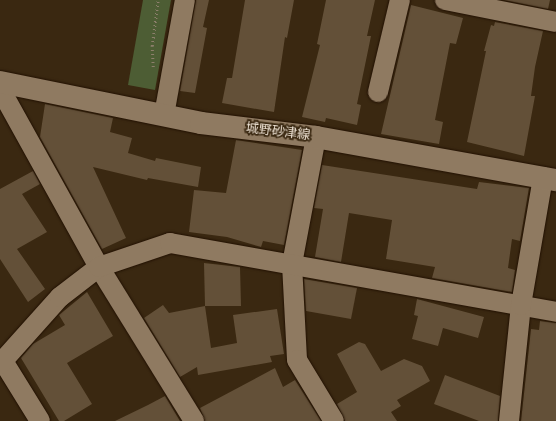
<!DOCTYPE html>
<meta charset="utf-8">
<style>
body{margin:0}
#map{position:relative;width:556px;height:421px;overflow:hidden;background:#3a2811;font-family:Helvetica,"Noto Sans JP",sans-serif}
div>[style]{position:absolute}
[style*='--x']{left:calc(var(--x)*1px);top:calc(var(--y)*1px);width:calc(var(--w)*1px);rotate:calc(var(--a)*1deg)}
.green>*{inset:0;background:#4d5d34}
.building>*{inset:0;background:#635038}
.path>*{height:2.5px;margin-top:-1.25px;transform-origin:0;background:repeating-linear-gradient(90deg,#8d7f6c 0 1px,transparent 0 4px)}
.roads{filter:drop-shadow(0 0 1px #211000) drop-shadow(0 0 1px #211000)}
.minor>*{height:20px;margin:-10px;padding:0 10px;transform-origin:10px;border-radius:10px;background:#8f7a61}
.secondary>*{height:22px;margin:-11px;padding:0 11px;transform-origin:11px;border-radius:11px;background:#8f7a61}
span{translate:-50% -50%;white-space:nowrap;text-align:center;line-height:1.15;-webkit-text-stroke:3.5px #3a2811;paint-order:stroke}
.street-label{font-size:13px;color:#f3e8da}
</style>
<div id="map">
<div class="green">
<div style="clip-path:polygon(143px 0,171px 0,155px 90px,128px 85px)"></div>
</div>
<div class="building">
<div style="clip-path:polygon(196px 0,209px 0,203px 27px,207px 28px,195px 93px,180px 91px)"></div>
<div style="clip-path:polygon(245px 0,294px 0,287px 38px,285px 37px,274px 112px,222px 103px,227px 78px,232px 78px)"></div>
<div style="clip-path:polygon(326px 0,375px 0,367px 36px,371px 36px,357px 104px,361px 105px,357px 125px,326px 118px,325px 122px,302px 117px,320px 45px,317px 44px)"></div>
<div style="clip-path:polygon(504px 0,550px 0,548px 9px)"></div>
<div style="clip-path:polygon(411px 5px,463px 18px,456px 44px,450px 43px,435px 120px,443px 122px,439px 144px,381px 134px)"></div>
<div style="clip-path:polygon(495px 22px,543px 31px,535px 67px,531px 96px,535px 96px,524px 156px,467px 142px,486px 51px,484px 51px,491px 25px,494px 26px)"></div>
<div style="clip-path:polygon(45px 104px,113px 118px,110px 132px,132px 138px,128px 153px,155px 161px,156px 158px,201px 167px,198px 187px,148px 178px,147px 180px,93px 167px,126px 238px,102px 249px,40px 137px)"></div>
<div style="clip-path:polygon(236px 140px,302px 150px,284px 245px,263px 241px,261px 247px,227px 237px,189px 232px,194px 190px,226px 193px)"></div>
<div style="clip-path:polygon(322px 165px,477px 189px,479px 182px,529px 188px,520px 241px,512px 239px,508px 268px,515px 270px,512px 292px,432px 278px,435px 267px,386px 259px,392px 220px,349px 213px,341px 262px,315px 257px,323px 209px,314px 208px)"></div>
<div style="clip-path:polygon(33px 171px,40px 184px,22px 194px,47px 232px,17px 249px,45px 289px,28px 302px,0 259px,0 189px)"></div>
<div style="clip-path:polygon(204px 263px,240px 267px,241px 306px,205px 306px)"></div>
<div style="clip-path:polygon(304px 279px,357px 288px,351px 319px,306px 311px)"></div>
<div style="clip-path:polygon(87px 292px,113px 336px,67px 363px,92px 404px,64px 421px,59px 421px,21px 358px,33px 344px,65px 325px,59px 315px)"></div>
<div style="clip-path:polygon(417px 299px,484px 317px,478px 338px,443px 328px,438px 346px,412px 339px,418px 316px,414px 315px)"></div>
<div style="clip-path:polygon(163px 305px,169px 313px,205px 306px,211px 348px,237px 343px,233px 315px,277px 309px,284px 354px,270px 356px,272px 362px,198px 375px,197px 367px,180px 377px,144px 318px)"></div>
<div style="clip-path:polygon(540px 321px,556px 323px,556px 421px,521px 421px,531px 329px,539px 330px)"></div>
<div style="clip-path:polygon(359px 342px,365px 344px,381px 371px,404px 359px,422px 366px,430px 381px,397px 400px,401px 406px,391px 412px,397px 421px,345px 421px,337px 404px,357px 392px,337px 354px)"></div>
<div style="clip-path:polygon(275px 368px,283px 387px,295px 380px,321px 421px,205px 421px,200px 408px)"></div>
<div style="clip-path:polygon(445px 375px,500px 396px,498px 421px,479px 421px,434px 404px)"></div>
<div style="clip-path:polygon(165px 396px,180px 421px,115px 421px,148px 405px)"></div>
</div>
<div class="path">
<div style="--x:153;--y:67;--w:21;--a:-93"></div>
<div style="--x:152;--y:46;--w:46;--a:-82.6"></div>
</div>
<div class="roads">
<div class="minor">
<div style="--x:445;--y:0;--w:113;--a:11.2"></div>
<div style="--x:0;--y:82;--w:12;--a:76"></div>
<div style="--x:3;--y:94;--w:198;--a:61"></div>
<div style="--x:99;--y:267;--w:181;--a:58.3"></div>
<div style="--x:378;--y:92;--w:95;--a:-76.6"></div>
<div style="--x:164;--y:115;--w:117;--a:-79.7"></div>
<div style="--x:316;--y:137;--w:129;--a:100.7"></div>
<div style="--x:292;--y:264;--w:96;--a:87"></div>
<div style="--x:297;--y:360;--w:71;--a:58.8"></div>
<div style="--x:3;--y:361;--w:70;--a:58.3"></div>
<div style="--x:0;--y:364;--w:90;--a:-48.2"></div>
<div style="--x:60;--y:297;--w:49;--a:-37.6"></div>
<div style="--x:99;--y:267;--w:75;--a:-18.7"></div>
<div style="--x:170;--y:243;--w:392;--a:10.1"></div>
<div style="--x:509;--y:421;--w:117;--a:-84.1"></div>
<div style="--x:521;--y:305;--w:130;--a:-80.2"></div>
</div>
<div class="secondary">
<div style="--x:0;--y:82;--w:205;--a:11.5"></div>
<div style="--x:201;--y:123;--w:116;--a:6.9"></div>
<div style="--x:316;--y:137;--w:244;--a:10.2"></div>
</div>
</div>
<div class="street-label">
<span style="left:278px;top:132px;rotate:7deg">城野砂津線</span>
</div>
</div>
